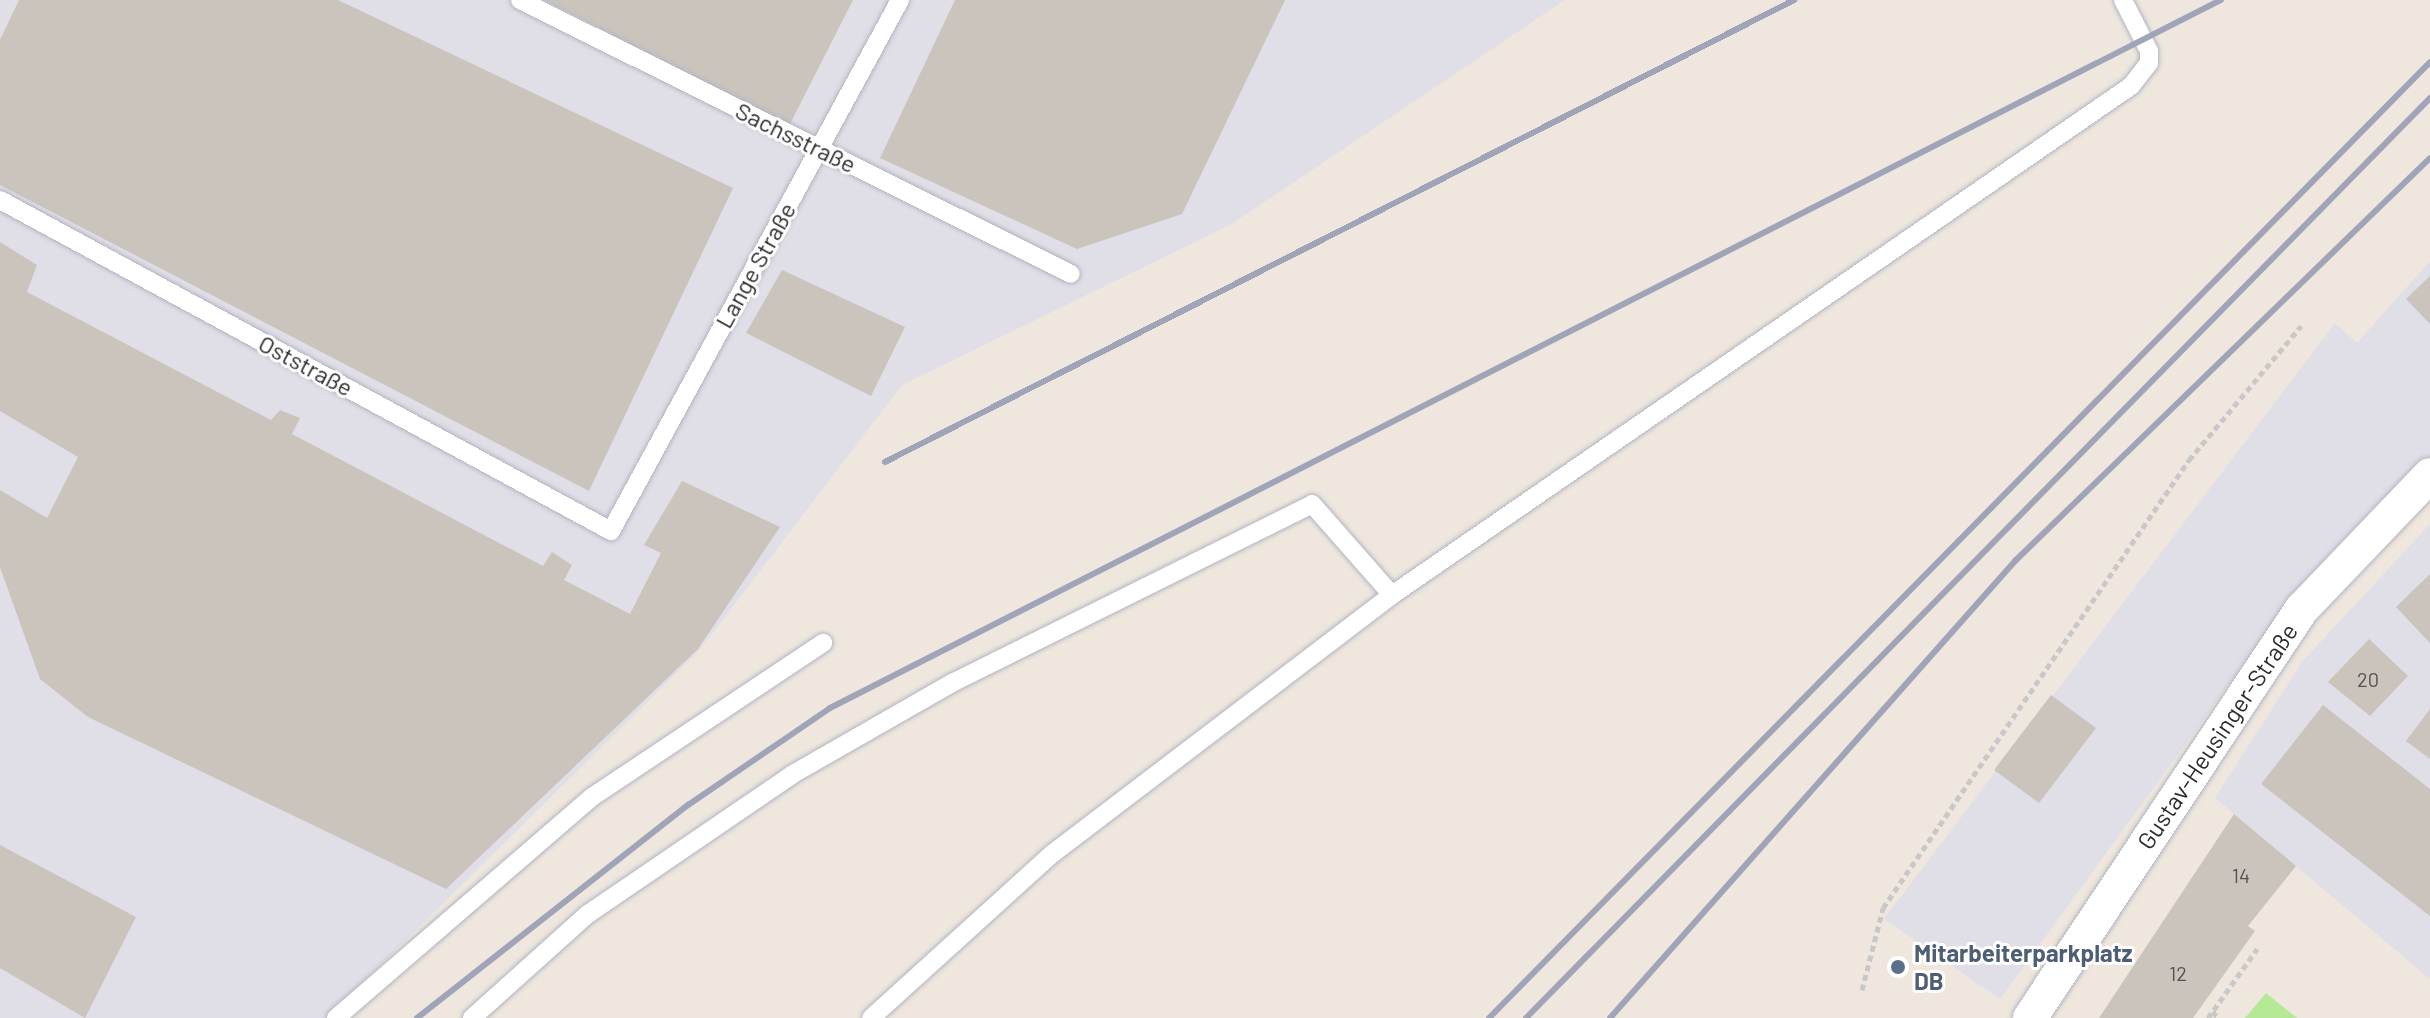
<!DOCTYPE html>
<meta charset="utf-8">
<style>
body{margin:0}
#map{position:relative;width:2430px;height:1018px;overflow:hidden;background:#efe7dd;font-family:Barlow,sans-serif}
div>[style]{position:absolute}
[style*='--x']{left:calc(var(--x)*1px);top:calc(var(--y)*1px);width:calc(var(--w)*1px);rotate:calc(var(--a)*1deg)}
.industrial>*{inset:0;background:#e0dee7}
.green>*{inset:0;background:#b6e996}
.building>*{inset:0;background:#cac4bd}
.path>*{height:5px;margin-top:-2.5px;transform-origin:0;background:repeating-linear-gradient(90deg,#c8c8c8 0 6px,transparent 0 10px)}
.roads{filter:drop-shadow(0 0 2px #b1b5c1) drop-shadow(0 0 2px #b1b5c1)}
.lane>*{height:18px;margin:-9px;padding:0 9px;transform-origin:9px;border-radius:9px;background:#fff}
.street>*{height:34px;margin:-17px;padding:0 17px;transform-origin:17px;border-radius:17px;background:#fff}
.rail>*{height:6px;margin:-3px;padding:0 3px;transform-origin:3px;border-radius:3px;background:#9fa4b8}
.dots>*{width:22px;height:22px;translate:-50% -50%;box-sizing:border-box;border:4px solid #fff;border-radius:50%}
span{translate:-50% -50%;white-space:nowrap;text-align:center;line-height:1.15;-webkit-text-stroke:6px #fff;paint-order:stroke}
.number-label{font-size:20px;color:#545250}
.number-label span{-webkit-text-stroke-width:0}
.street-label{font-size:24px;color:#2c2c2c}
.service-label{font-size:24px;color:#4e5e75;font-weight:700}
.left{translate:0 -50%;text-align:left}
</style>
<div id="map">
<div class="industrial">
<div style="clip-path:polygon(0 0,1565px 0,1230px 225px,902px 385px,699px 651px,327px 1018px,0 1018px)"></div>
<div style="clip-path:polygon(2430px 261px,2430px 461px,2299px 588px,2000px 999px,1884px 919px,2335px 323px,2357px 343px)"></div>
<div style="clip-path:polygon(2430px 524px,2430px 979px,2215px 798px,2302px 662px)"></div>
</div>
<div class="green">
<div style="clip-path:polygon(2266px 993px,2297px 1018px,2245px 1018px)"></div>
</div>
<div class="building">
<div style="clip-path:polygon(19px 0,338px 0,733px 188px,589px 491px,0 185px,0 40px)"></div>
<div style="clip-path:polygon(544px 0,853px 0,790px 124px)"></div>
<div style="clip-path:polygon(955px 0,1285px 0,1182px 214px,1077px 249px,880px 158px)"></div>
<div style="clip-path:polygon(0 242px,37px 265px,27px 292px,271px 420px,280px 410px,300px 418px,292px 434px,543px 566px,552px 552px,572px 565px,564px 580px,630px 614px,661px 553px,644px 545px,682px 481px,780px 527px,698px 649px,446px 889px,88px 717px,40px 679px,0 567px,0 490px,47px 518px,78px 457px,0 411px)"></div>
<div style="clip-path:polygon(782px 270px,905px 327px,871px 396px,746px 333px)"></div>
<div style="clip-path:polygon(2430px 276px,2430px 324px,2406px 299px)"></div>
<div style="clip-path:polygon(2430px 574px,2430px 643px,2396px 607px)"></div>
<div style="clip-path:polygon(2369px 639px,2408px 676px,2370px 716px,2328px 682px)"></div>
<div style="clip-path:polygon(2051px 695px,2096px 728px,2039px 803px,1994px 770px)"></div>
<div style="clip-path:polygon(2323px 705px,2430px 789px,2430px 916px,2261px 784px)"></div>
<div style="clip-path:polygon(2430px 709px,2430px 759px,2406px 741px)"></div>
<div style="clip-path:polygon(2234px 814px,2296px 866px,2248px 926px,2255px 931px,2193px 1018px,2099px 1018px)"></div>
<div style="clip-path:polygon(0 845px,136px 917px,85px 1018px,0 968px)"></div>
</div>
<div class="path">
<div style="--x:1862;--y:990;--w:85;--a:-75.6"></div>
<div style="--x:1883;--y:908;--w:543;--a:-55.67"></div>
<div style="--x:2189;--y:460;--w:175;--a:-50.1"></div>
<div style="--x:2212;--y:1012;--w:10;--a:37"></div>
<div style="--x:2208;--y:1018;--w:85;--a:-54.6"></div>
</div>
<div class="roads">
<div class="lane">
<div style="--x:520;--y:0;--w:615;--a:26.44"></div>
<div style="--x:0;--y:200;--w:695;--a:28.45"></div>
<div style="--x:611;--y:531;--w:605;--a:-61.44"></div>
<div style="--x:1392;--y:595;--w:897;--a:-34.56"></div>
<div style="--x:2131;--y:86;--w:29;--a:-52"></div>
<div style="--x:2149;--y:63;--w:12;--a:-90"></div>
<div style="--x:2149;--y:51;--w:57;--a:-117"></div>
<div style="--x:336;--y:1018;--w:338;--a:-40.8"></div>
<div style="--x:592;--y:797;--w:278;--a:-33.7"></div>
<div style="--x:472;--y:1018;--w:156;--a:-41.9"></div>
<div style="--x:588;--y:914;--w:248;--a:-34.3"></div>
<div style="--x:793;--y:774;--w:183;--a:-29.8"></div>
<div style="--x:952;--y:683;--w:402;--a:-26.4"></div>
<div style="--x:1312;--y:504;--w:121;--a:48.7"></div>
<div style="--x:1392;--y:595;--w:427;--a:142.7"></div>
<div style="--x:1052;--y:854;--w:244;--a:137.8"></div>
</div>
<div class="street">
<div style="--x:2030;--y:1018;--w:491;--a:-56.4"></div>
<div style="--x:2302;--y:609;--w:185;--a:-46.3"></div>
</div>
</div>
<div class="rail">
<div style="--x:885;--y:462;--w:1020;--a:-26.94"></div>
<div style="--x:417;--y:1018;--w:345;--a:-38.2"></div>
<div style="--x:688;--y:805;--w:172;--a:-34.3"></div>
<div style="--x:830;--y:708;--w:1561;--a:-26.98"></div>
<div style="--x:1489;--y:1018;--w:1341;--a:-45.45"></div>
<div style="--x:1526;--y:1018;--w:1290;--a:-45.5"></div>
<div style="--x:1610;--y:1018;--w:611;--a:-48.45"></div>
<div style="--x:2015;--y:561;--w:578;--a:-44.16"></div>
</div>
<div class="dots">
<div style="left:1898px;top:967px;background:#5c6f8a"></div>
</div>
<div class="number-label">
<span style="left:2368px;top:679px">20</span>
<span style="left:2241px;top:875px">14</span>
<span style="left:2178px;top:973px">12</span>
</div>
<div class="street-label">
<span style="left:796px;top:137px;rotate:26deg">Sachsstraße</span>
<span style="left:755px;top:265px;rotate:-61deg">Lange Straße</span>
<span style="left:306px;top:365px;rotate:28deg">Oststraße</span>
<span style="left:2217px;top:736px;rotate:-56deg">Gustav-Heusinger-Straße</span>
</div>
<div class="service-label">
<span class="left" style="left:1914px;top:967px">Mitarbeiterparkplatz<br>DB</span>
</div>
</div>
